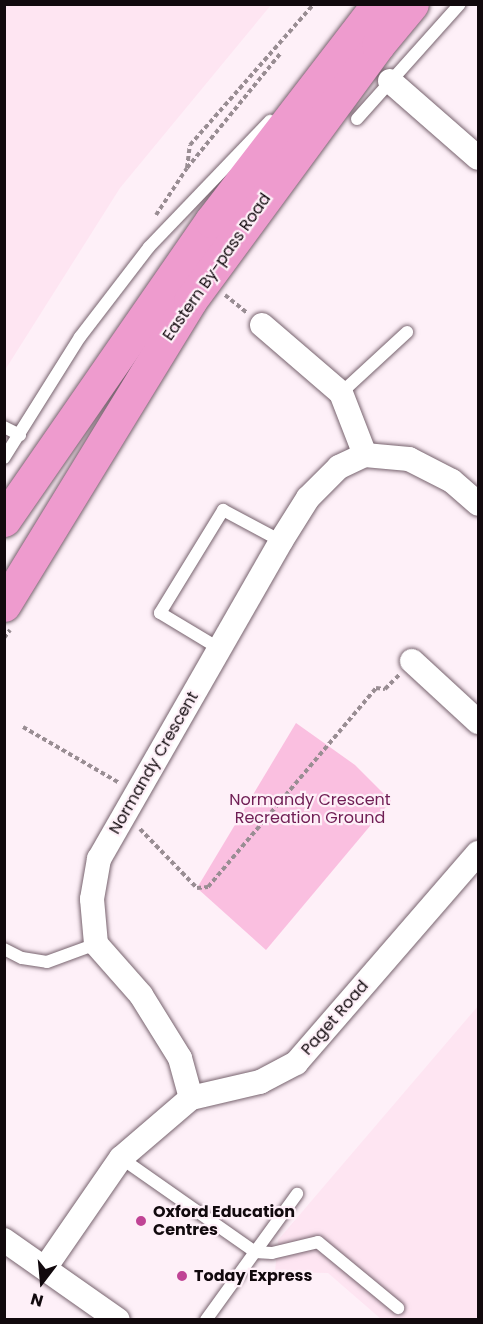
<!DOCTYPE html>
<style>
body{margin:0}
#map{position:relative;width:483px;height:1324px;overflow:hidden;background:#fef0f8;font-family:Poppins,sans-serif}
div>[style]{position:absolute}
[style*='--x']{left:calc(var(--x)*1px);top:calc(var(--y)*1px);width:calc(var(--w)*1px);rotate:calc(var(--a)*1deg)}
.built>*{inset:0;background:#fee5f2}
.green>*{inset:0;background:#fabfe0}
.path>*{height:4px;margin-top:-2px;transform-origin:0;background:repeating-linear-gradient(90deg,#998d93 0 4.5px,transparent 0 7.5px)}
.roads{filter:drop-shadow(0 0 2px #77636e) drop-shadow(0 0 2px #77636e)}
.service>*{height:12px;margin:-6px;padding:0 6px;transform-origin:6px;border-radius:6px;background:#fff}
.minor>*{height:24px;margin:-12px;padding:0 12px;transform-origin:12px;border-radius:12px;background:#fff}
.trunk>*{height:33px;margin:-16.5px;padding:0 16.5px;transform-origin:16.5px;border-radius:16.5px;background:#ee9bce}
.dots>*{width:16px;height:16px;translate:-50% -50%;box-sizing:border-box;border:3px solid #fef0f8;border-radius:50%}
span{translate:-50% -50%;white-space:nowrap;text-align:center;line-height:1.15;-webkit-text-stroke:4.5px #fef0f8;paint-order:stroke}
.street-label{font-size:16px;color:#11090d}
.park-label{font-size:16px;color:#6f1d54}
.poi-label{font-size:16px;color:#11090d;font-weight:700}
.left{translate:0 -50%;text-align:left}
.frame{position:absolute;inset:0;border:6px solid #11090d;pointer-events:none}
.north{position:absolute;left:12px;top:1252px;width:60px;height:60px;-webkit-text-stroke:4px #fef0f8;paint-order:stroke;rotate:196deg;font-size:16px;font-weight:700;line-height:24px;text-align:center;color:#11090d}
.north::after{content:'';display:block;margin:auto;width:21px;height:27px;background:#11090d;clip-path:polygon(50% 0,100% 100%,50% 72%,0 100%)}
</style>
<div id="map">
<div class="built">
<div style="clip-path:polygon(5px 4px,271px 5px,120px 188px,5px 370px)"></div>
<div style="clip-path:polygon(478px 1006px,478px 1319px,381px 1319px,328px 1273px,275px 1272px,278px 1240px)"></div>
</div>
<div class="green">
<div style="clip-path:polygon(296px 723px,355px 765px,391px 801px,266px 950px,197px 888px)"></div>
</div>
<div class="path">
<div style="--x:187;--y:168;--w:23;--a:-83"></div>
<div style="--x:190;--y:145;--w:188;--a:-48.7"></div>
<div style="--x:156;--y:215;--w:56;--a:-56.6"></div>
<div style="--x:187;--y:168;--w:147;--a:-50.8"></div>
<div style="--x:225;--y:295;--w:28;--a:39"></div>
<div style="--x:4;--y:638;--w:10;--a:-53"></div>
<div style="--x:23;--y:727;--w:110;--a:30.1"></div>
<div style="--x:140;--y:829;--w:82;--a:46"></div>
<div style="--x:197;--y:888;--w:11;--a:-5"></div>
<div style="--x:208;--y:887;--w:260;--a:-49.8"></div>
<div style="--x:376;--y:688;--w:9;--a:6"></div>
<div style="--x:385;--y:689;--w:20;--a:-45"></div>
</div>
<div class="roads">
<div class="service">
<div style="--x:357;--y:119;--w:154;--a:-48.2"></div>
<div style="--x:341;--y:393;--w:90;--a:-42.7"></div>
<div style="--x:4;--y:427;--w:18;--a:27"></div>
<div style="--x:4;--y:458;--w:143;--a:-57.9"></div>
<div style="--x:80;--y:337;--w:113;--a:-52.5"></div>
<div style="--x:149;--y:247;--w:175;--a:-46.2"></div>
<div style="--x:220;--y:649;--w:70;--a:-149"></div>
<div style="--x:160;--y:613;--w:121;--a:-58.5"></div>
<div style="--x:223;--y:510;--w:66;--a:28.1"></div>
<div style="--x:4;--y:949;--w:20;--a:27"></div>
<div style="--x:22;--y:958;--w:25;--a:9"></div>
<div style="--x:47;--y:962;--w:52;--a:-20.2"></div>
<div style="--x:121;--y:1158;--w:164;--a:35"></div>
<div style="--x:255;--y:1252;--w:84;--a:125.8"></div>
<div style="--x:255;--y:1252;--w:17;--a:3"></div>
<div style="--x:272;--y:1253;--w:47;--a:-13.4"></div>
<div style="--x:318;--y:1242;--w:104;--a:39.5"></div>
<div style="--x:255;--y:1252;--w:72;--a:-54.1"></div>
</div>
<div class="minor">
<div style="--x:390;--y:81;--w:117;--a:41.2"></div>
<div style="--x:262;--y:325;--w:104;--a:40.7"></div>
<div style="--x:341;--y:393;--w:66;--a:68.8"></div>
<div style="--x:412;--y:661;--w:90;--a:42.7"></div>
<div style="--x:191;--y:1098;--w:41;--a:-105.4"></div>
<div style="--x:180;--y:1058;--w:74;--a:-121.8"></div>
<div style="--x:141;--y:995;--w:68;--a:-131.4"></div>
<div style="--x:96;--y:944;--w:45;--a:-95.1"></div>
<div style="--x:92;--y:899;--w:41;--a:-80.1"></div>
<div style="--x:99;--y:859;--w:366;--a:-60.2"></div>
<div style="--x:281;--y:541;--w:51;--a:-57.9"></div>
<div style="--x:308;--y:498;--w:44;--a:-45"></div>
<div style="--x:339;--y:467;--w:29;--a:-25"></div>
<div style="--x:365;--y:455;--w:44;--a:5.2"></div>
<div style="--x:409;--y:459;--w:48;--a:27.1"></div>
<div style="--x:452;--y:481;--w:35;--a:41"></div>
<div style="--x:4;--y:1240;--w:139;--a:35.1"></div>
<div style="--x:45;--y:1268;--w:134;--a:-55.4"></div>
<div style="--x:121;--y:1158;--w:92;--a:-40.6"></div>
<div style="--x:191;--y:1098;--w:71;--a:-13.1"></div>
<div style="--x:260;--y:1082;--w:41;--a:-27.8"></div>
<div style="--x:296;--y:1063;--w:278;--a:-49.1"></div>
</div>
<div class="trunk">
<div style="--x:4;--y:520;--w:364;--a:-55.3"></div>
<div style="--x:211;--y:221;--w:274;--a:-52.4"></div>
<div style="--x:4;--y:605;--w:356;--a:-58.5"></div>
<div style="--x:190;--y:301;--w:318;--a:-53.7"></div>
<div style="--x:378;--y:45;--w:53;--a:-50.3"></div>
</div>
</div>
<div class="dots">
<div style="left:141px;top:1221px;background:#c04495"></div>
<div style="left:182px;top:1276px;background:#c04495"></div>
</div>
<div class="street-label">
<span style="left:217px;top:267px;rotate:-55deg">Eastern By-pass Road</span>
<span style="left:154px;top:763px;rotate:-60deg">Normandy Crescent</span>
<span style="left:335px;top:1018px;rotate:-49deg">Paget Road</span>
</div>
<div class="park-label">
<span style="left:310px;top:809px">Normandy Crescent<br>Recreation Ground</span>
</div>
<div class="poi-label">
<span class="left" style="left:153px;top:1221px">Oxford Education<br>Centres</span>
<span class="left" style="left:194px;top:1276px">Today Express</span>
</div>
<div class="frame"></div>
<div class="north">N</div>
</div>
